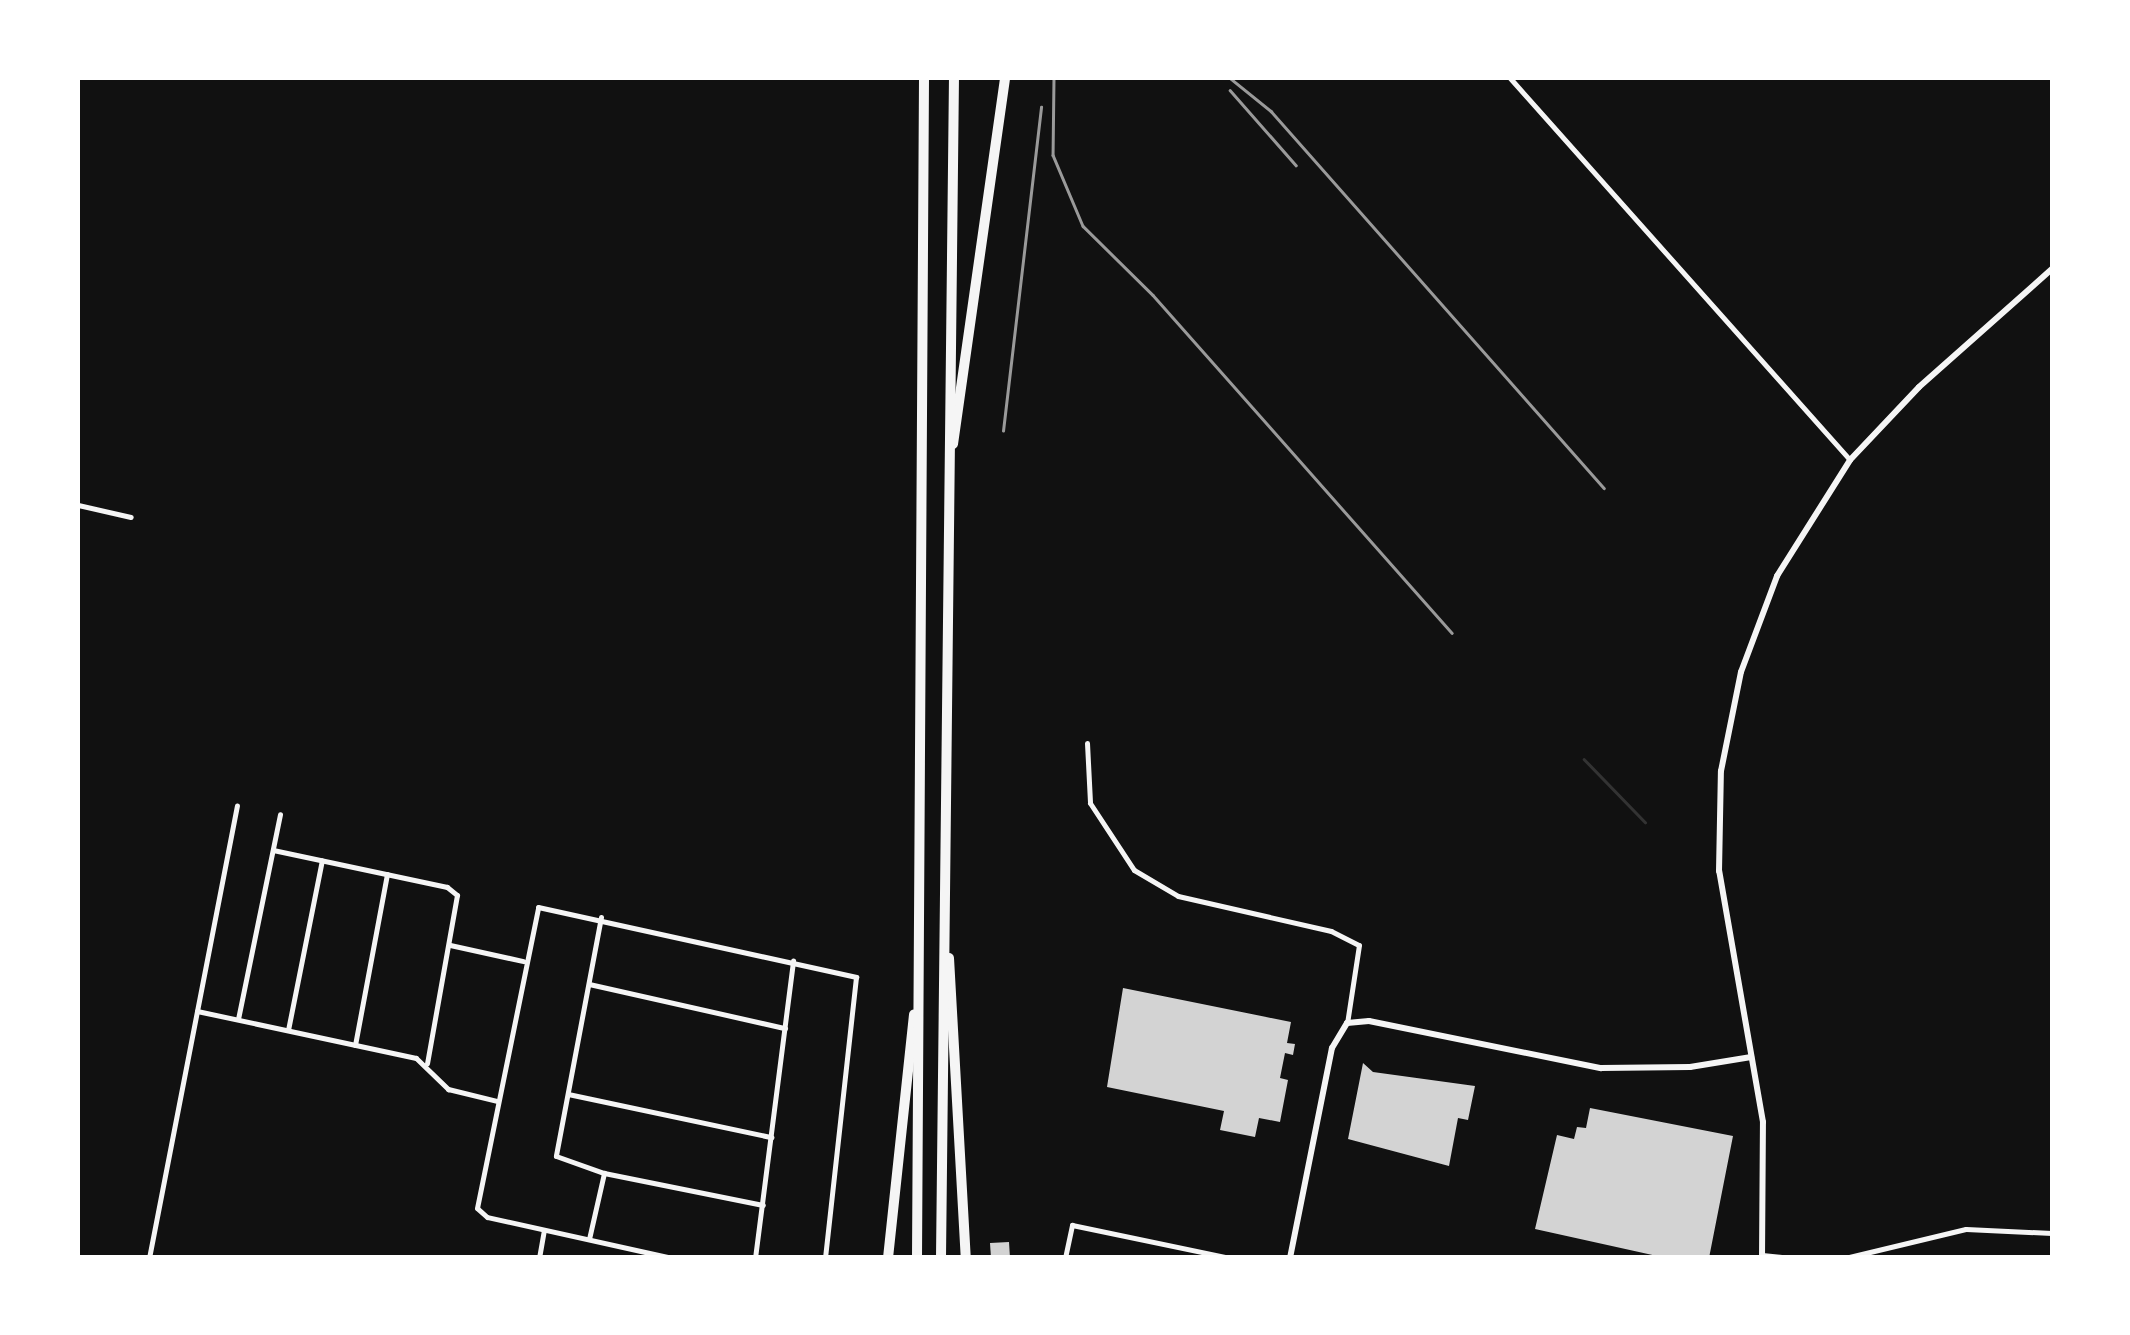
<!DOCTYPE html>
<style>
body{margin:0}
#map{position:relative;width:2130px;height:1335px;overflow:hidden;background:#111;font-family:"IBM Plex Sans",sans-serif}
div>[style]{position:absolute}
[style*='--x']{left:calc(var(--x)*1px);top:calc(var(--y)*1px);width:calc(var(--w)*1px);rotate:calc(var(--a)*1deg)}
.stream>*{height:2.5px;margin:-1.25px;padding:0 1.25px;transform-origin:1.25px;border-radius:1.25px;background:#333}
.building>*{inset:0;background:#d3d3d3}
.minor>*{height:5px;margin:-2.5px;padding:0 2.5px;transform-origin:2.5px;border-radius:2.5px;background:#f5f5f5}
.tertiary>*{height:6px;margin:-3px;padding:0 3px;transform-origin:3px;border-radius:3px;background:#f5f5f5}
.motorway>*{height:10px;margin:-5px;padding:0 5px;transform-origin:5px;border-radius:5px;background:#f5f5f5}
.rail>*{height:2.5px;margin:-1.25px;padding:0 1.25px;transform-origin:1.25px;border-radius:1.25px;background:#9a9a9a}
span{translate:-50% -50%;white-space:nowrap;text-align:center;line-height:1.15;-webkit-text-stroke:9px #fff;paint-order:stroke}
.frame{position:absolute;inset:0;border:80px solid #fff;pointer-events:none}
</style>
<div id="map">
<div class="stream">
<div style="--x:1584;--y:759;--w:88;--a:45.9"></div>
</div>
<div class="building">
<div style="clip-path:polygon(1123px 988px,1291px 1022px,1287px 1043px,1295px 1044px,1293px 1055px,1285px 1053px,1280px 1078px,1288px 1080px,1280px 1122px,1259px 1118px,1255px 1137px,1220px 1130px,1224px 1111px,1107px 1087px)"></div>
<div style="clip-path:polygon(1363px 1063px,1373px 1072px,1475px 1086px,1468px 1120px,1458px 1118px,1449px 1166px,1348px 1139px)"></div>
<div style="clip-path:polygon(1590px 1108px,1733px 1136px,1709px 1258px,1666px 1258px,1535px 1229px,1557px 1135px,1574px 1139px,1577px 1127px,1586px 1128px)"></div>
<div style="clip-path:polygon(1009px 1242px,1010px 1258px,991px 1258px,990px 1243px)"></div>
</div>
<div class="minor">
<div style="--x:1510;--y:78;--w:511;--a:48.33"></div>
<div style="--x:78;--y:505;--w:54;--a:12.8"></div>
<div style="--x:1087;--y:743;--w:60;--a:87.1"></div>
<div style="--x:1090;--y:803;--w:80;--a:56.7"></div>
<div style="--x:1134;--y:870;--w:51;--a:30.6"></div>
<div style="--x:1178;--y:896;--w:157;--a:12.9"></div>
<div style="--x:1331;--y:931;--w:31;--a:27"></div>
<div style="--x:1359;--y:945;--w:79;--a:98.7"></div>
<div style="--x:273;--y:850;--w:178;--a:12"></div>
<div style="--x:447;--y:887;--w:13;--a:39"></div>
<div style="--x:457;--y:895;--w:171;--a:100.1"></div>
<div style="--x:601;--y:917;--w:243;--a:100.7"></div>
<div style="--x:556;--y:1156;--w:51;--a:19.5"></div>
<div style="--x:604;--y:1173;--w:162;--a:11.4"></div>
<div style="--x:450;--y:945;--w:75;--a:12.4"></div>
<div style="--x:589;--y:984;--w:201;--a:12.7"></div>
<div style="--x:197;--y:1011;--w:224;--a:12.1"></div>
<div style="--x:416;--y:1058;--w:45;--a:44.1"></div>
<div style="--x:448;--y:1089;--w:50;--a:13.8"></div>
<div style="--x:238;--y:1019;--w:209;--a:-78.4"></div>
<div style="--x:288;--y:1030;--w:173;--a:-78.7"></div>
<div style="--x:355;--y:1045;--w:174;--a:-79.4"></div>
<div style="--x:568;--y:1094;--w:208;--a:12"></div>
<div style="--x:589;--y:1239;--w:68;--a:-77.2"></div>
<div style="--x:1762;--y:1255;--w:30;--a:6"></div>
<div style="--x:149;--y:1258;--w:461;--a:-79"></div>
<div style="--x:539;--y:1258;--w:27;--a:-80"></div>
<div style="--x:672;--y:1258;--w:189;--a:-167.5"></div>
<div style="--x:487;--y:1217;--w:13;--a:-138"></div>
<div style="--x:477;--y:1208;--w:307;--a:-78.5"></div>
<div style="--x:538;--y:907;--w:326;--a:12.4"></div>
<div style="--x:856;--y:977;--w:283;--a:96.3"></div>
<div style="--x:755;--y:1258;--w:300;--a:-82.7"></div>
<div style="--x:1065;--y:1258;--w:34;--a:-78"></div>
<div style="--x:1072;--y:1225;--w:161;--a:11.8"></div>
<div style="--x:1845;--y:1258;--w:124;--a:-13.5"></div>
<div style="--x:1966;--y:1229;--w:86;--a:2.7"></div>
</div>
<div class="tertiary">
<div style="--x:1290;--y:1258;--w:214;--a:-78.7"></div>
<div style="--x:1332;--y:1048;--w:29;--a:-59"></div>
<div style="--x:1347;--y:1023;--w:22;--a:-5"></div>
<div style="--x:1369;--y:1021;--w:237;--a:11.5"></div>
<div style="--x:1601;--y:1068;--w:89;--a:-0.6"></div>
<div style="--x:1690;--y:1067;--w:62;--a:-9.3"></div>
<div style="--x:1762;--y:1258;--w:136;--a:-89.6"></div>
<div style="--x:1763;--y:1122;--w:255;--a:-99.9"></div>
<div style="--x:1719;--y:871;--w:100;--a:-88.9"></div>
<div style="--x:1721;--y:771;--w:101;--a:-78.6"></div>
<div style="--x:1741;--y:672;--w:103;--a:-69.4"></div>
<div style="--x:1777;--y:576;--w:137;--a:-57.8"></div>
<div style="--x:1850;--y:460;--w:100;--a:-46.6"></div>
<div style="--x:1919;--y:387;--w:178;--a:-41.6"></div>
</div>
<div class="motorway">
<div style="--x:953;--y:444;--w:370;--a:-81.9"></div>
<div style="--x:949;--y:958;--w:300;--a:86.8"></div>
<div style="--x:888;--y:1258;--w:245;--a:-83.9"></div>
<div style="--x:917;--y:1258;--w:1180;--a:-89.66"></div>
<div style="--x:941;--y:1258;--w:1180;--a:-89.37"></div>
</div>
<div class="rail">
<div style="--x:1054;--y:78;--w:77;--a:90.7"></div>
<div style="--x:1053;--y:155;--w:77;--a:67.1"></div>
<div style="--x:1083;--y:226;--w:98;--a:44.6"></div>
<div style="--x:1153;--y:295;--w:451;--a:48.5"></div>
<div style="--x:1230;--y:78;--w:53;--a:38.8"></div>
<div style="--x:1271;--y:111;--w:503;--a:48.55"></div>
<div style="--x:1230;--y:90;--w:100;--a:48.7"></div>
<div style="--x:1003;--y:431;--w:326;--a:-83.3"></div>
</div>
<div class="frame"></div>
</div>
